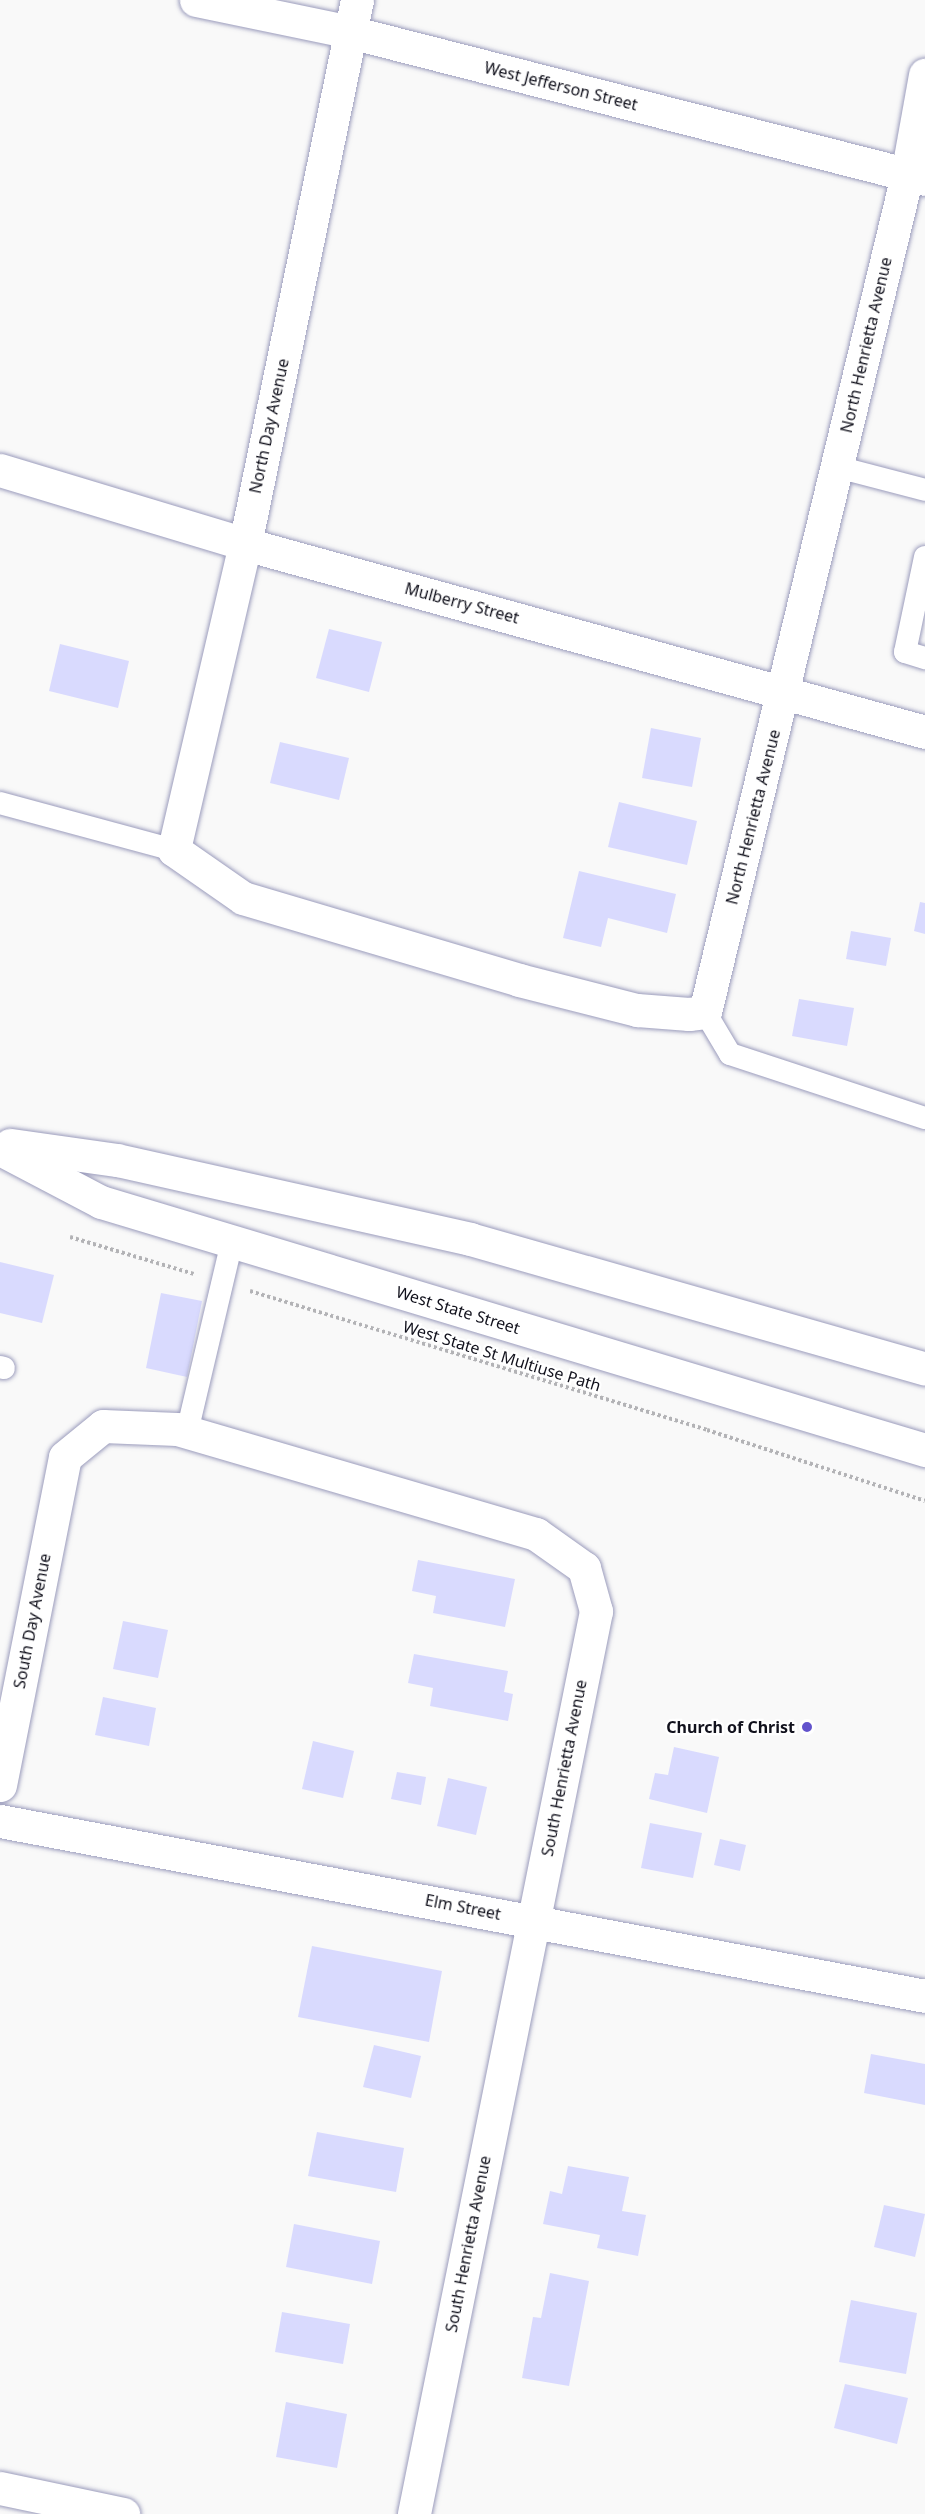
<!DOCTYPE html>
<style>
body{margin:0}
#map{position:relative;width:925px;height:2514px;overflow:hidden;background:#f9f9f9;font-family:"Noto Sans",sans-serif}
div>[style]{position:absolute}
[style*='--x']{left:calc(var(--x)*1px);top:calc(var(--y)*1px);width:calc(var(--w)*1px);rotate:calc(var(--a)*1deg)}
.building>*{inset:0;background:#d9dafe}
.path>*{height:4px;margin-top:-2px;transform-origin:0;background:repeating-linear-gradient(90deg,#b3b3b6 0 3px,transparent 0 6px)}
.roads{filter:drop-shadow(0 0 2px #9b9cbc) drop-shadow(0 0 2px #9b9cbc)}
.service>*{height:22px;margin:-11px;padding:0 11px;transform-origin:11px;border-radius:11px;background:#fff}
.minor>*{height:33px;margin:-16.5px;padding:0 16.5px;transform-origin:16.5px;border-radius:16.5px;background:#fff}
.primary>*{height:33px;margin:-16.5px;padding:0 16.5px;transform-origin:16.5px;border-radius:16.5px;background:#fff}
.dots>*{width:16px;height:16px;translate:-50% -50%;box-sizing:border-box;border:3px solid #fff;border-radius:50%}
span{translate:-50% -50%;white-space:nowrap;text-align:center;line-height:1.15;-webkit-text-stroke:4.5px #fff;paint-order:stroke}
.street-label{font-size:16px;color:#11111c}
.poi-label{font-size:16px;color:#11111c;font-weight:700}
.right{translate:-100% -50%;text-align:right}
</style>
<div id="map">
<div class="building">
<div style="clip-path:polygon(329px 629px,382px 642px,369px 692px,316px 678px)"></div>
<div style="clip-path:polygon(60px 644px,129px 661px,118px 708px,49px 691px)"></div>
<div style="clip-path:polygon(651px 728px,701px 738px,692px 787px,642px 778px)"></div>
<div style="clip-path:polygon(280px 742px,349px 758px,339px 800px,270px 783px)"></div>
<div style="clip-path:polygon(619px 802px,697px 821px,687px 865px,608px 847px)"></div>
<div style="clip-path:polygon(579px 871px,676px 894px,667px 933px,608px 918px,601px 947px,563px 938px)"></div>
<div style="clip-path:polygon(920px 902px,925px 903px,925px 934px,914px 931px)"></div>
<div style="clip-path:polygon(851px 931px,891px 938px,886px 966px,846px 959px)"></div>
<div style="clip-path:polygon(799px 999px,854px 1008px,847px 1046px,792px 1036px)"></div>
<div style="clip-path:polygon(0 1262px,54px 1275px,42px 1323px,0 1313px)"></div>
<div style="clip-path:polygon(161px 1293px,202px 1301px,187px 1377px,146px 1368px)"></div>
<div style="clip-path:polygon(418px 1560px,515px 1579px,505px 1627px,433px 1613px,436px 1596px,412px 1591px)"></div>
<div style="clip-path:polygon(123px 1621px,168px 1630px,158px 1678px,113px 1669px)"></div>
<div style="clip-path:polygon(414px 1654px,508px 1671px,504px 1692px,513px 1694px,508px 1721px,430px 1706px,433px 1688px,408px 1683px)"></div>
<div style="clip-path:polygon(103px 1697px,156px 1708px,149px 1746px,95px 1735px)"></div>
<div style="clip-path:polygon(313px 1741px,354px 1751px,343px 1798px,302px 1789px)"></div>
<div style="clip-path:polygon(674px 1747px,719px 1757px,707px 1813px,649px 1799px,655px 1773px,668px 1775px)"></div>
<div style="clip-path:polygon(397px 1772px,426px 1777px,421px 1805px,391px 1799px)"></div>
<div style="clip-path:polygon(448px 1778px,487px 1787px,476px 1835px,437px 1826px)"></div>
<div style="clip-path:polygon(650px 1823px,702px 1833px,693px 1878px,641px 1868px)"></div>
<div style="clip-path:polygon(720px 1839px,746px 1845px,740px 1871px,714px 1865px)"></div>
<div style="clip-path:polygon(312px 1946px,442px 1971px,429px 2042px,298px 2017px)"></div>
<div style="clip-path:polygon(374px 2045px,421px 2056px,411px 2098px,363px 2087px)"></div>
<div style="clip-path:polygon(871px 2054px,925px 2064px,925px 2105px,864px 2093px)"></div>
<div style="clip-path:polygon(317px 2132px,404px 2148px,396px 2192px,308px 2176px)"></div>
<div style="clip-path:polygon(568px 2166px,629px 2177px,622px 2211px,646px 2215px,638px 2256px,597px 2248px,600px 2235px,543px 2224px,550px 2191px,562px 2194px)"></div>
<div style="clip-path:polygon(884px 2205px,925px 2214px,915px 2257px,874px 2247px)"></div>
<div style="clip-path:polygon(294px 2224px,380px 2241px,372px 2284px,286px 2267px)"></div>
<div style="clip-path:polygon(550px 2273px,589px 2281px,569px 2386px,522px 2378px,533px 2317px,541px 2318px)"></div>
<div style="clip-path:polygon(851px 2300px,917px 2313px,906px 2374px,839px 2362px)"></div>
<div style="clip-path:polygon(282px 2312px,350px 2324px,343px 2364px,275px 2352px)"></div>
<div style="clip-path:polygon(845px 2384px,908px 2398px,897px 2444px,834px 2428px)"></div>
<div style="clip-path:polygon(286px 2402px,347px 2414px,337px 2468px,276px 2457px)"></div>
</div>
<div class="path">
<div style="--x:70;--y:1237;--w:129;--a:16.6"></div>
<div style="--x:250;--y:1291;--w:478;--a:16.9"></div>
<div style="--x:707;--y:1430;--w:229;--a:18"></div>
</div>
<div class="roads">
<div class="service">
<div style="--x:837;--y:467;--w:91;--a:14.6"></div>
<div style="--x:925;--y:557;--w:97;--a:101.9"></div>
<div style="--x:905;--y:652;--w:21;--a:17"></div>
<div style="--x:0;--y:803;--w:180;--a:15.1"></div>
<div style="--x:705;--y:1012;--w:49;--a:59.2"></div>
<div style="--x:730;--y:1054;--w:205;--a:18.2"></div>
<div style="--x:0;--y:1367;--w:4;--a:14"></div>
<div style="--x:187;--y:1432;--w:196;--a:-76.7"></div>
</div>
<div class="minor">
<div style="--x:196;--y:0;--w:157;--a:11.7"></div>
<div style="--x:350;--y:32;--w:593;--a:14.34"></div>
<div style="--x:357;--y:0;--w:555;--a:101.63"></div>
<div style="--x:245;--y:544;--w:314;--a:103.1"></div>
<div style="--x:174;--y:850;--w:84;--a:34.8"></div>
<div style="--x:243;--y:898;--w:288;--a:16.5"></div>
<div style="--x:519;--y:980;--w:122;--a:14.3"></div>
<div style="--x:637;--y:1010;--w:52;--a:4.4"></div>
<div style="--x:689;--y:1014;--w:16;--a:-7"></div>
<div style="--x:705;--y:1012;--w:861;--a:-76.43"></div>
<div style="--x:907;--y:175;--w:102;--a:-79.8"></div>
<div style="--x:0;--y:470;--w:256;--a:16.8"></div>
<div style="--x:245;--y:544;--w:706;--a:15.45"></div>
<div style="--x:0;--y:1785;--w:334;--a:-78.8"></div>
<div style="--x:65;--y:1457;--w:49;--a:-39.2"></div>
<div style="--x:103;--y:1426;--w:74;--a:2.3"></div>
<div style="--x:177;--y:1429;--w:374;--a:16.3"></div>
<div style="--x:536;--y:1534;--w:59;--a:35.3"></div>
<div style="--x:584;--y:1568;--w:45;--a:74.4"></div>
<div style="--x:596;--y:1611;--w:921;--a:101.4"></div>
<div style="--x:0;--y:1821;--w:941;--a:10.71"></div>
<div style="--x:0;--y:2488;--w:126;--a:11.9"></div>
</div>
<div class="primary">
<div style="--x:10;--y:1145;--w:108;--a:8"></div>
<div style="--x:117;--y:1160;--w:362;--a:12.6"></div>
<div style="--x:470;--y:1239;--w:473;--a:15.9"></div>
<div style="--x:0;--y:1149;--w:114;--a:27.7"></div>
<div style="--x:101;--y:1202;--w:861;--a:16.75"></div>
</div>
</div>
<div class="dots">
<div style="left:807px;top:1727px;background:#6253cc"></div>
</div>
<div class="street-label">
<span style="left:561px;top:86px;rotate:14deg">West Jefferson Street</span>
<span style="left:866px;top:345px;rotate:-77deg">North Henrietta Avenue</span>
<span style="left:269px;top:426px;rotate:-78deg">North Day Avenue</span>
<span style="left:462px;top:603px;rotate:15deg">Mulberry Street</span>
<span style="left:753px;top:817px;rotate:-76deg">North Henrietta Avenue</span>
<span style="left:458px;top:1310px;rotate:17deg">West State Street</span>
<span style="left:502px;top:1356px;rotate:17deg">West State St Multiuse Path</span>
<span style="left:32px;top:1621px;rotate:-79deg">South Day Avenue</span>
<span style="left:564px;top:1768px;rotate:-79deg">South Henrietta Avenue</span>
<span style="left:463px;top:1907px;rotate:11deg">Elm Street</span>
<span style="left:468px;top:2244px;rotate:-79deg">South Henrietta Avenue</span>
</div>
<div class="poi-label">
<span class="right" style="left:795px;top:1727px">Church of Christ</span>
</div>
</div>
